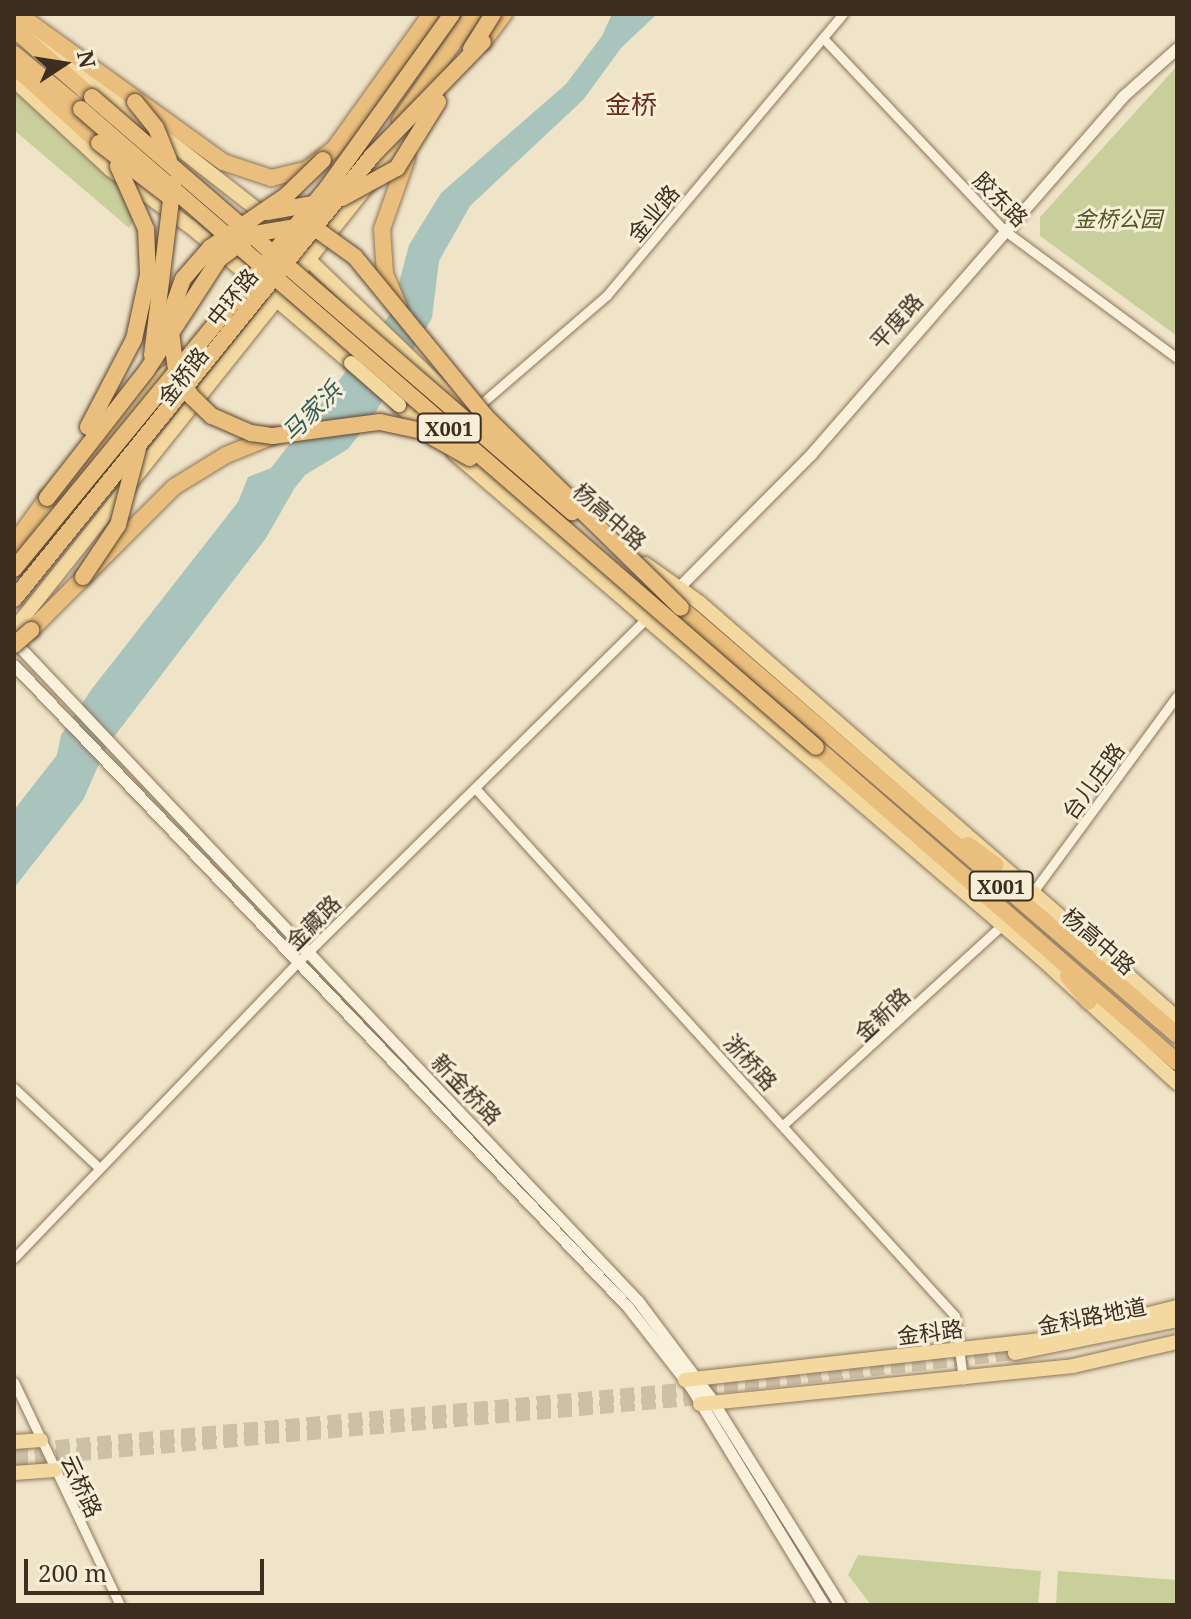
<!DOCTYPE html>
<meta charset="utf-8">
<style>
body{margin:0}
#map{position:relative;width:1191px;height:1619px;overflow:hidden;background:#f0e4c8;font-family:"Noto Serif","Noto Sans SC",serif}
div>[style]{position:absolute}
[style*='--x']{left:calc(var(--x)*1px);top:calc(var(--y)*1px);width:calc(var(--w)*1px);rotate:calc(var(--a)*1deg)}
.green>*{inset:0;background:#c9cf9b}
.water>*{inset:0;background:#a9c4bc}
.primary-tunnel>*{height:14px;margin-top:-7px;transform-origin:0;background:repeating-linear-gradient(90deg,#ccc0a6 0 14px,transparent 0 21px)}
.roads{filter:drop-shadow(0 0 2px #8d765c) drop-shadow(0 0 2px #8d765c)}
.minor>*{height:9px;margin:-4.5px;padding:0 4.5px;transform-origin:4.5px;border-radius:4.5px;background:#faf1dc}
.tertiary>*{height:11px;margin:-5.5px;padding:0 5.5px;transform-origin:5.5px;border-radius:5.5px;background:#faf1dc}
.primary>*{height:14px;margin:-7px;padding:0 7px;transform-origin:7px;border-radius:7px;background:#f3d9a0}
.trunk>*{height:16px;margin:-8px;padding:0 8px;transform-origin:8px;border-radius:8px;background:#eabe7c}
.bridges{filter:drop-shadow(0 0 2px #5b4430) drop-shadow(0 0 2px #5b4430)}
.primary-bridge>*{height:14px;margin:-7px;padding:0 7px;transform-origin:7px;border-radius:7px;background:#f3d9a0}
.trunk-bridge>*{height:16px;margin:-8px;padding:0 8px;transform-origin:8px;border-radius:8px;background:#eabe7c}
span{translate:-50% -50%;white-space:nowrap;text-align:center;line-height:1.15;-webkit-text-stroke:6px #f7eed8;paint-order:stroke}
.shield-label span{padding:2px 6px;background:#f7eed8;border:2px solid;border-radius:6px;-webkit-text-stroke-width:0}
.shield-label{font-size:20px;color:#3d2e20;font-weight:700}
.street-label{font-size:22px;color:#3d2e20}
.park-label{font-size:22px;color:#4d5a26;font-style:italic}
.water-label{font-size:24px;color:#2f5d5a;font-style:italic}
.quarter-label{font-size:26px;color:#6b2e1e}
.frame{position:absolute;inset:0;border:16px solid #3d2e20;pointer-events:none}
.north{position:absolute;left:24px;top:24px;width:80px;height:80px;-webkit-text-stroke:6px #f7eed8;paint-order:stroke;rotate:78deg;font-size:22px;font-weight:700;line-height:32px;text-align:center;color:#3d2e20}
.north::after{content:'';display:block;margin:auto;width:28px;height:36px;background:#3d2e20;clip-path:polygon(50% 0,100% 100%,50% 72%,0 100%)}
.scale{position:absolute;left:24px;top:1559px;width:240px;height:36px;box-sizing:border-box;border:4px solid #3d2e20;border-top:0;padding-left:10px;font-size:24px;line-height:28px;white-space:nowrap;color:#3d2e20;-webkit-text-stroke:6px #f7eed8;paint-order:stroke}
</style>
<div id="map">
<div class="green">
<div style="clip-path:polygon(1177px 66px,1177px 336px,1040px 236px,1040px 217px)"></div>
<div style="clip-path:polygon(14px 91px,143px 204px,129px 228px,14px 130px)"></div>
<div style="clip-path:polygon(858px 1555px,1041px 1571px,1038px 1605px,871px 1605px,848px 1575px)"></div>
<div style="clip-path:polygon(1058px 1571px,1177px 1580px,1177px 1605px,1056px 1605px)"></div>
</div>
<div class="water">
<div style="clip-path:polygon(612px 14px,657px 14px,621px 48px,583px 100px,470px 206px,439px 261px,432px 318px,372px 418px,348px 449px,305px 475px,294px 489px,266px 538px,107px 746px,83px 800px,14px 888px,14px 810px,57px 755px,61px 735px,91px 690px,238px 502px,248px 477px,271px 468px,391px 313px,409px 245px,441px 193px,566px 84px,602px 36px)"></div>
</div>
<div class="primary-tunnel">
<div style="--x:14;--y:1451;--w:692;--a:-5.22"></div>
<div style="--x:703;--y:1388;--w:314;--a:-6.4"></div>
<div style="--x:14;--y:1460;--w:700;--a:-5.16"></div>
</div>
<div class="roads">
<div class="minor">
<div style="--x:823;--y:38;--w:264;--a:46.7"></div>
<div style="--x:1004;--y:230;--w:215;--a:36.5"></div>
<div style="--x:475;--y:409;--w:174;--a:-40.8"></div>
<div style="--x:607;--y:295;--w:367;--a:-50"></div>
<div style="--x:475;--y:788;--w:714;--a:47.73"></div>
<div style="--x:955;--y:1316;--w:64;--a:82.8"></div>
<div style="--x:1030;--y:896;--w:248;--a:-53.7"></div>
<div style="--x:14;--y:1088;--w:114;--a:43.2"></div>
<div style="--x:783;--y:1125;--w:295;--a:-42.4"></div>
<div style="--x:14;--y:1258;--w:412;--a:-46.2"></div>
<div style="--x:299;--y:961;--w:486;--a:-44.6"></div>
<div style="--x:14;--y:1382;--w:247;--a:64.6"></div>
</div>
<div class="tertiary">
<div style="--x:673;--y:593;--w:196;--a:-45.2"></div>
<div style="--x:811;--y:454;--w:473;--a:-48.9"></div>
<div style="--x:1122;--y:97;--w:74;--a:-41.7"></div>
<div style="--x:14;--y:641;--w:908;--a:46.61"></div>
<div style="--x:638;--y:1301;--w:120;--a:53.1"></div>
<div style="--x:710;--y:1397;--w:245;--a:58"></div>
<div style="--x:14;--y:665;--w:887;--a:46.28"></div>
<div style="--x:627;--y:1306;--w:105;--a:51.9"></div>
<div style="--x:692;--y:1389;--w:253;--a:58.6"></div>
</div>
<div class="primary">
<div style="--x:26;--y:29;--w:292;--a:38"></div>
<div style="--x:256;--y:209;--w:298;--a:43.9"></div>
<div style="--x:14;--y:80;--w:131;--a:42.8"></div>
<div style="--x:110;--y:169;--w:100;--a:35.6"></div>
<div style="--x:191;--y:227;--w:210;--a:40.4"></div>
<div style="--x:399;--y:405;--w:44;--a:41.3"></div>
<div style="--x:454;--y:453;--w:774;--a:40.71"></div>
<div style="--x:1041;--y:958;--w:185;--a:42.6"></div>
<div style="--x:14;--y:557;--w:214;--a:-52.2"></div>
<div style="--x:145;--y:388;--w:37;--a:-35"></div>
<div style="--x:645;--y:564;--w:67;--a:35.3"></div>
<div style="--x:700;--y:603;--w:632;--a:41.02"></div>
<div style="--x:14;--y:629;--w:592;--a:-51.45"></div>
<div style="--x:383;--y:166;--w:47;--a:-59"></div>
<div style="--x:1015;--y:1353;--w:165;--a:-11.5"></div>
<div style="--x:685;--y:1380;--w:365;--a:-6.4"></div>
<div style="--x:1048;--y:1339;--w:133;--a:-13.9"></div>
<div style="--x:700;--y:1404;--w:375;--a:-5.8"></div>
<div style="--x:1073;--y:1366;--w:107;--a:-13"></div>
<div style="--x:14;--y:1442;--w:27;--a:-4"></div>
<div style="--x:14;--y:1473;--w:41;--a:-4.2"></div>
</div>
<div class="trunk">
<div style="--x:18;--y:14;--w:253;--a:35.8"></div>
<div style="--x:223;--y:162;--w:51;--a:18.4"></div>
<div style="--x:271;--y:178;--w:36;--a:-13"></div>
<div style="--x:306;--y:170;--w:35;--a:-37"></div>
<div style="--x:334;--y:149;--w:166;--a:-54.3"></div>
<div style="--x:14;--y:29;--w:103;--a:41.1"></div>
<div style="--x:483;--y:42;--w:35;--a:-53"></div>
<div style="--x:14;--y:54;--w:87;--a:39.4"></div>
<div style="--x:14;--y:66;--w:115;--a:42.2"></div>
<div style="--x:400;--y:120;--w:129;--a:-55.4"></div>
<div style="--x:399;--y:307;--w:36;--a:-113"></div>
<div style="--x:385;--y:274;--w:45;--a:-93.8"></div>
<div style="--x:382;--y:229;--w:75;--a:-70.6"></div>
<div style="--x:14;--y:544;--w:57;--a:-54.3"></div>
<div style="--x:681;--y:608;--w:654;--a:40.72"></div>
<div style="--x:31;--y:630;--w:202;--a:-45"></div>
<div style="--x:174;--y:487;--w:61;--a:-31.6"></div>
<div style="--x:226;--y:455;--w:51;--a:-22"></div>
<div style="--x:816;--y:747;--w:479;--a:41.1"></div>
<div style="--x:968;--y:845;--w:34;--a:36"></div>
<div style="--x:1068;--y:976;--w:33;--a:51"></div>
</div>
</div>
<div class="bridges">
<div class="primary-bridge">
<div style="--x:351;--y:363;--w:64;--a:41.2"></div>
</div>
<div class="trunk-bridge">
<div style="--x:471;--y:49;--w:41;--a:-57.8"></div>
<div style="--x:92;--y:97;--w:635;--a:40.85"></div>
<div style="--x:135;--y:102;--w:33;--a:51"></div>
<div style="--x:156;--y:128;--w:35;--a:68"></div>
<div style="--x:81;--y:109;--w:973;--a:40.96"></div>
<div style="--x:99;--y:143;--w:86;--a:37.4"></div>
<div style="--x:323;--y:160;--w:50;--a:135.8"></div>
<div style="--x:287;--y:195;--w:93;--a:145.5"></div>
<div style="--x:210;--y:248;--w:41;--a:131.1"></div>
<div style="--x:183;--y:279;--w:41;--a:109.7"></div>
<div style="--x:169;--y:318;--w:52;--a:82.3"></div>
<div style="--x:176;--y:370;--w:30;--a:60"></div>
<div style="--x:191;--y:396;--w:29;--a:44"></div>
<div style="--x:212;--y:416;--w:43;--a:23.6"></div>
<div style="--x:251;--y:433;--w:22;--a:8"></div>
<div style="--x:273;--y:436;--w:108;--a:-7.5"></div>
<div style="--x:380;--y:422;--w:43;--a:12.1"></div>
<div style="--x:422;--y:431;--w:55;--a:29.4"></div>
<div style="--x:342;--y:198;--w:63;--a:-28.6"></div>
<div style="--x:397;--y:168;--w:78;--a:-58.2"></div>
<div style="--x:267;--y:212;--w:53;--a:-9.8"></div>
<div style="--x:152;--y:355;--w:173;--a:-83"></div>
<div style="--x:88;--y:427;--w:99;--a:-62.4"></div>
<div style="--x:134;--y:339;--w:66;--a:-77.7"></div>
<div style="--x:148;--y:275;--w:46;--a:-92.5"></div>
<div style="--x:146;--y:229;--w:69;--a:-114"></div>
<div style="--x:47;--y:498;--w:162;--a:-52"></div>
<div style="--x:147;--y:370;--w:132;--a:-57"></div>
<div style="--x:219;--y:259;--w:42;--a:-36.3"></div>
<div style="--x:253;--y:234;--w:44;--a:-9.2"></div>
<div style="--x:296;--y:227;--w:23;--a:10"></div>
<div style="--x:319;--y:231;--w:44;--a:35.8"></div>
<div style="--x:355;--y:257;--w:205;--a:50.7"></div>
<div style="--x:485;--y:416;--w:274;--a:44.4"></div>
<div style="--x:14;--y:569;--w:493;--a:-50.6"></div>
<div style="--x:327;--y:188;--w:214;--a:-54.3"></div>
<div style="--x:83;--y:577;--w:63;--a:-56.1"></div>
<div style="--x:118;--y:525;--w:79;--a:-75.3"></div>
<div style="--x:14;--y:599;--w:570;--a:-51.06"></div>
<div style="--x:372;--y:156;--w:159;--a:-45.8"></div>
<div style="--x:14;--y:645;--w:23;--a:-41"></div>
</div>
</div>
<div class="shield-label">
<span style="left:449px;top:428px">X001</span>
<span style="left:1001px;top:886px">X001</span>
</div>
<div class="street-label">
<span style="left:1001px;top:199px;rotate:45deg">胶东路</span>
<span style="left:653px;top:213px;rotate:-50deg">金业路</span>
<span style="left:232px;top:297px;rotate:-51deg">中环路</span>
<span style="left:896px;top:321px;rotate:-48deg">平度路</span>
<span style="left:183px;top:376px;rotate:-52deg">金桥路</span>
<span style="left:610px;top:516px;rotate:41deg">杨高中路</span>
<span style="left:1093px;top:781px;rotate:-54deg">台儿庄路</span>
<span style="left:313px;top:922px;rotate:-45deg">金藏路</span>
<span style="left:1099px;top:941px;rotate:41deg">杨高中路</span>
<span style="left:882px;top:1014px;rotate:-43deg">金新路</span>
<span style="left:751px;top:1062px;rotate:48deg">浙桥路</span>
<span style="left:467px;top:1089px;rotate:46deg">新金桥路</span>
<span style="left:1092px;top:1316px;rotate:-11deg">金科路地道</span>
<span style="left:930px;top:1332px;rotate:-7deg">金科路</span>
<span style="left:82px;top:1486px;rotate:65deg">云桥路</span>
</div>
<div class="park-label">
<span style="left:1118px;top:219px">金桥公园</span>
</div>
<div class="water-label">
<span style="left:311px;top:411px;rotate:-45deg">马家浜</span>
</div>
<div class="quarter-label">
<span style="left:631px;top:105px">金桥</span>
</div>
<div class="frame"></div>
<div class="north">N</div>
<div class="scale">200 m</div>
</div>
